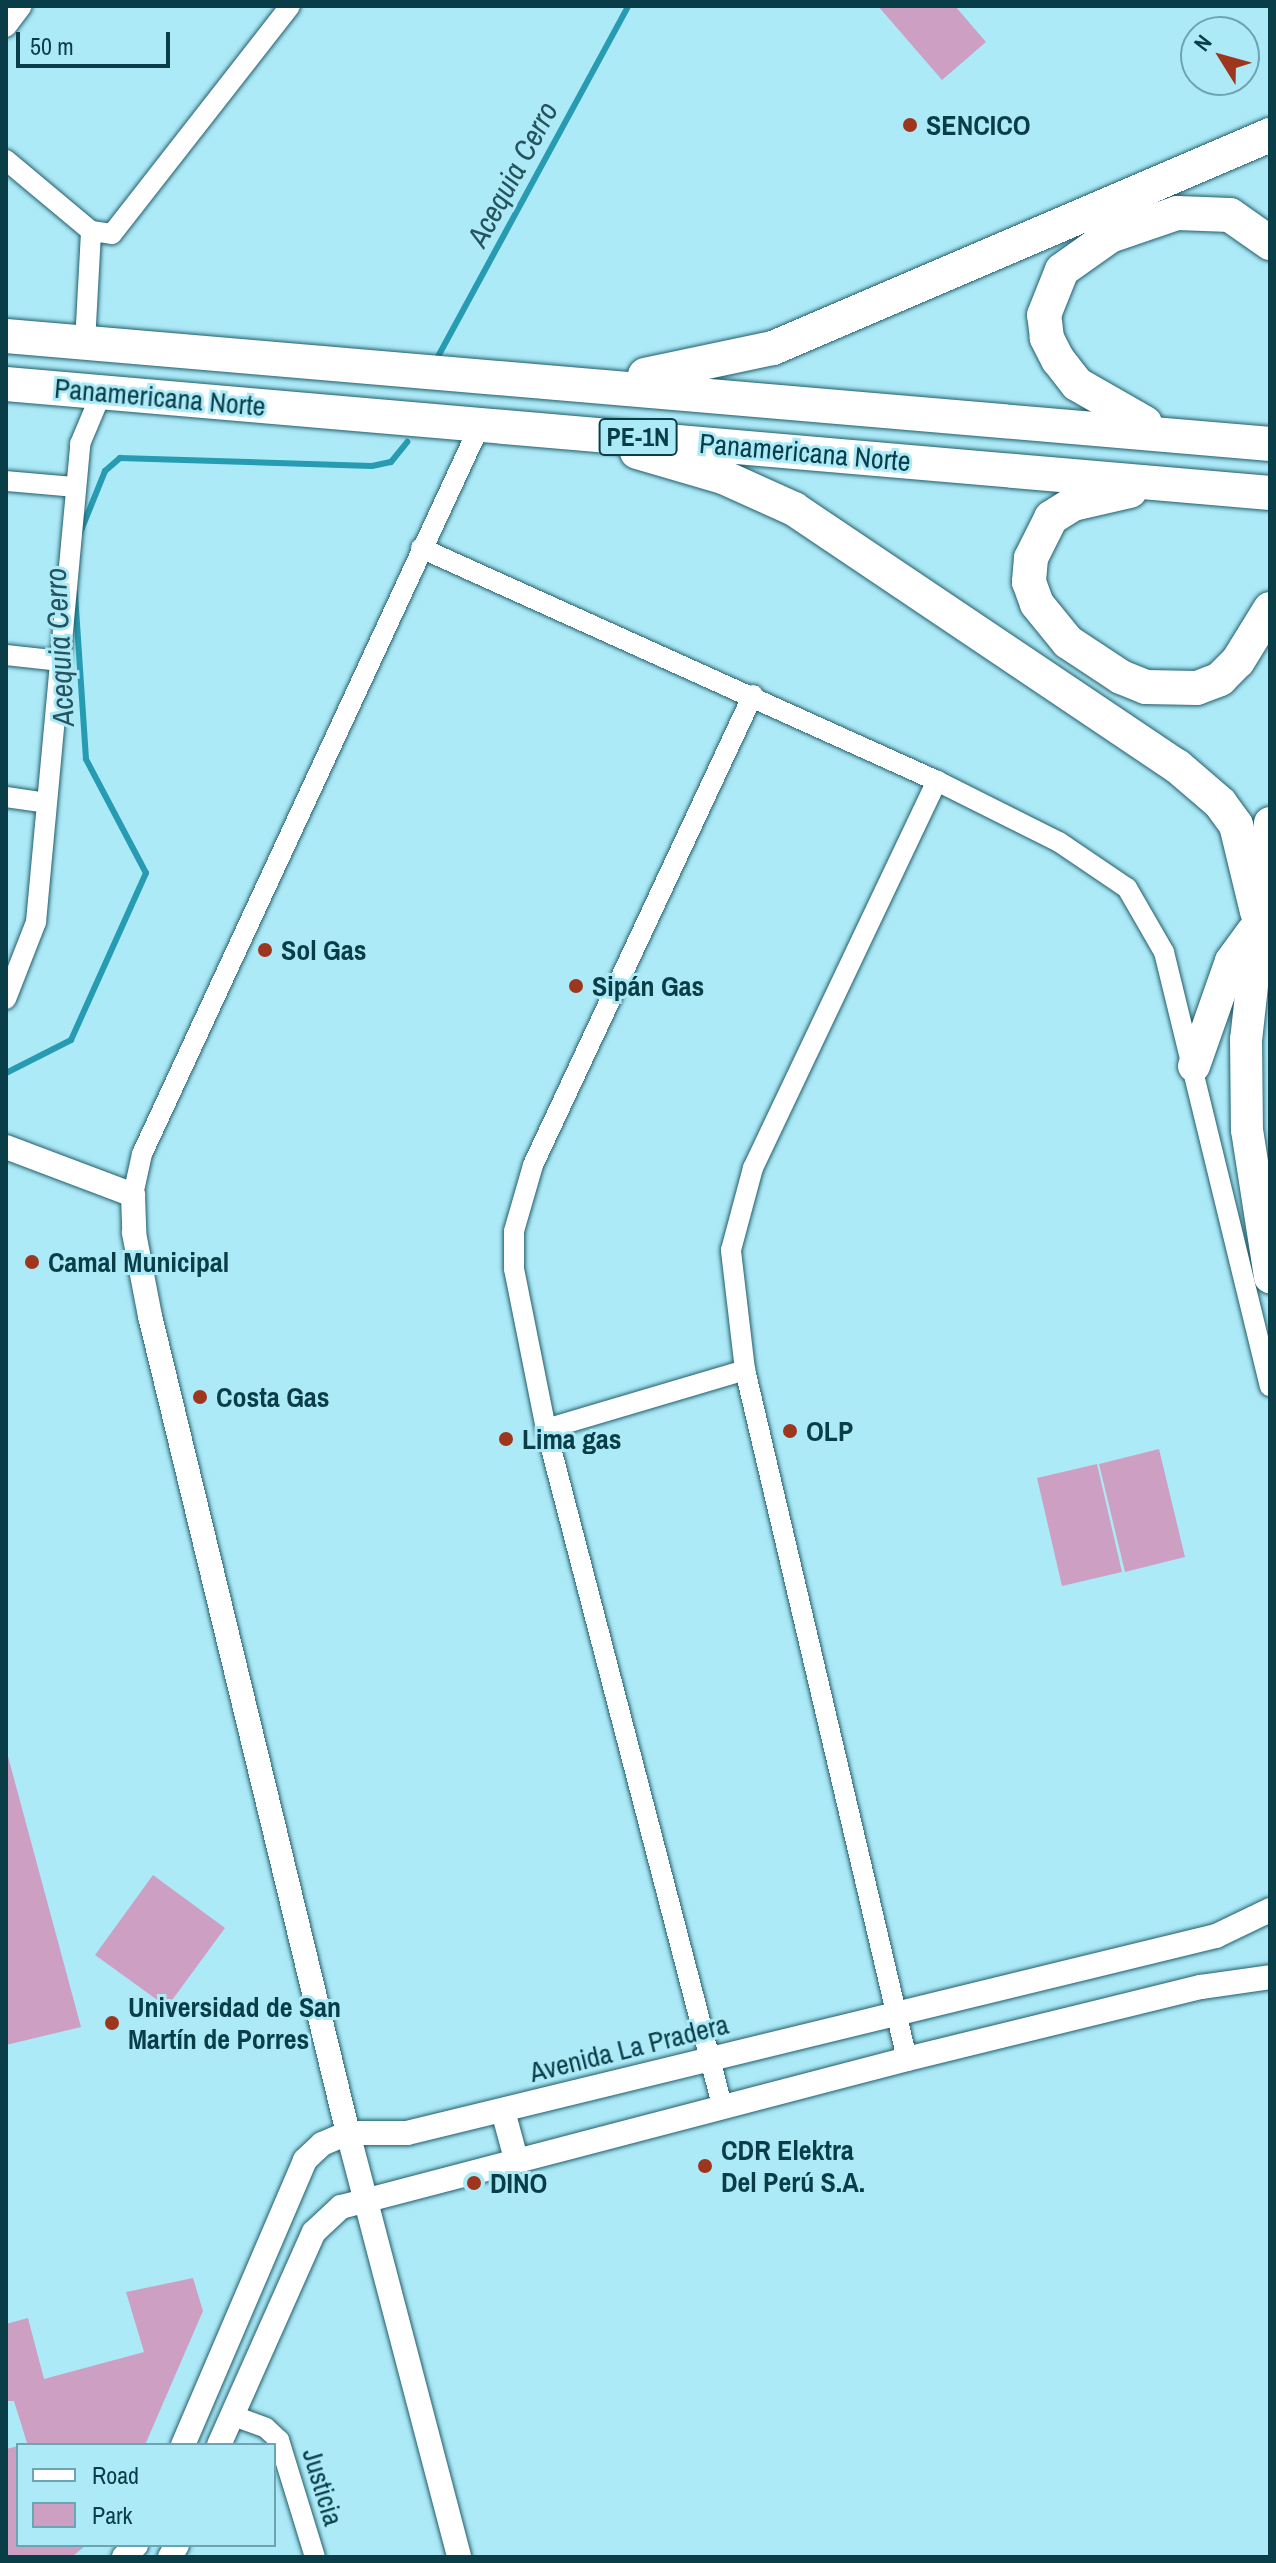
<!DOCTYPE html>
<meta charset="utf-8">
<style>
body{margin:0}
#map{position:relative;width:1276px;height:2563px;overflow:hidden;background:#adeaf8;font-family:"Archivo Narrow",sans-serif}
div>[style]{position:absolute}
[style*='--x']{left:calc(var(--x)*1px);top:calc(var(--y)*1px);width:calc(var(--w)*1px);rotate:calc(var(--a)*1deg)}
.green>*{inset:0;background:#cda0c3}
.stream>*{height:6px;margin:-3px;padding:0 3px;transform-origin:3px;border-radius:3px;background:#269bb1}
.roads{filter:drop-shadow(0 0 2px #225e6b) drop-shadow(0 0 2px #225e6b)}
.minor>*{height:20px;margin:-10px;padding:0 10px;transform-origin:10px;border-radius:10px;background:#fff}
.tertiary>*{height:24px;margin:-12px;padding:0 12px;transform-origin:12px;border-radius:12px;background:#fff}
.primary>*{height:32px;margin:-16px;padding:0 16px;transform-origin:16px;border-radius:16px;background:#fff}
.trunk>*{height:34px;margin:-17px;padding:0 17px;transform-origin:17px;border-radius:17px;background:#fff}
.dots>*{width:22px;height:22px;translate:-50% -50%;box-sizing:border-box;border:4px solid #adeaf8;border-radius:50%}
span{translate:-50% -50%;white-space:nowrap;text-align:center;line-height:1.15;-webkit-text-stroke:6px #adeaf8;paint-order:stroke}
.shield-label span{padding:2px 6px;background:#adeaf8;border:2px solid;border-radius:6px;-webkit-text-stroke-width:0}
.shield-label{font-size:26px;color:#093d47;font-weight:700}
.poi-label{font-size:28px;color:#093d47;font-weight:700}
.left{translate:0 -50%;text-align:left}
.street-label{font-size:28px;color:#093d47}
.water-label{font-size:30px;color:#25535e;font-style:italic}
.frame{position:absolute;inset:0;border:8px solid #093d47;pointer-events:none}
.legend{position:absolute;left:16px;top:2443px;width:260px;height:104px;box-sizing:border-box;background:#adeaf8;border:2px solid #6ba5b1;margin:0;padding:10px 14px;list-style:none;font-size:24px;color:#093d47}
.legend li{display:flex;align-items:center;gap:16px;height:40px}
.legend b{width:40px;border:2px solid #6ba5b1}
.north{position:absolute;left:1180px;top:16px;width:80px;height:80px;box-sizing:border-box;background:#adeaf8;border:2px solid #6ba5b1;border-radius:50%;rotate:307deg;font-size:22px;font-weight:700;line-height:32px;text-align:center;color:#093d47}
.north::after{content:'';display:block;margin:auto;width:28px;height:36px;background:#9e361d;clip-path:polygon(50% 0,100% 100%,50% 72%,0 100%)}
.scale{position:absolute;left:16px;top:32px;width:154px;height:36px;box-sizing:border-box;border:4px solid #093d47;border-top:0;padding-left:10px;font-size:24px;line-height:28px;white-space:nowrap;color:#093d47;-webkit-text-stroke:6px #adeaf8;paint-order:stroke}
</style>
<div id="map">
<div class="green">
<div style="clip-path:polygon(878px 6px,955px 6px,986px 42px,942px 80px)"></div>
<div style="clip-path:polygon(1159px 1449px,1185px 1557px,1125px 1572px,1099px 1464px)"></div>
<div style="clip-path:polygon(1097px 1464px,1122px 1572px,1062px 1586px,1037px 1478px)"></div>
<div style="clip-path:polygon(6px 1749px,81px 2027px,6px 2045px)"></div>
<div style="clip-path:polygon(153px 1875px,225px 1928px,167px 2007px,95px 1955px)"></div>
<div style="clip-path:polygon(193px 2278px,203px 2311px,145px 2445px,20px 2445px,27px 2443px,14px 2401px,6px 2401px,6px 2324px,28px 2318px,44px 2379px,144px 2352px,126px 2292px)"></div>
<div style="clip-path:polygon(18px 2446px,18px 2545px,86px 2545px,72px 2557px,6px 2557px,6px 2449px)"></div>
</div>
<div class="stream">
<div style="--x:435;--y:362;--w:405;--a:-61.5"></div>
<div style="--x:80;--y:533;--w:67;--a:-68"></div>
<div style="--x:105;--y:471;--w:20;--a:-41"></div>
<div style="--x:120;--y:458;--w:252;--a:1.8"></div>
<div style="--x:372;--y:466;--w:19;--a:-12"></div>
<div style="--x:391;--y:462;--w:26;--a:-51"></div>
<div style="--x:6;--y:1073;--w:73;--a:-26.9"></div>
<div style="--x:71;--y:1040;--w:183;--a:-65.8"></div>
<div style="--x:146;--y:873;--w:129;--a:-117.8"></div>
<div style="--x:86;--y:759;--w:167;--a:-93.8"></div>
</div>
<div class="roads">
<div class="minor">
<div style="--x:6;--y:27;--w:26;--a:-53"></div>
<div style="--x:6;--y:160;--w:111;--a:39.9"></div>
<div style="--x:91;--y:231;--w:21;--a:8"></div>
<div style="--x:112;--y:234;--w:289;--a:-52"></div>
<div style="--x:85;--y:343;--w:112;--a:-86.9"></div>
<div style="--x:6;--y:481;--w:69;--a:5"></div>
<div style="--x:421;--y:548;--w:566;--a:24.3"></div>
<div style="--x:937;--y:781;--w:136;--a:26.6"></div>
<div style="--x:1059;--y:842;--w:82;--a:34.1"></div>
<div style="--x:1127;--y:888;--w:74;--a:60"></div>
<div style="--x:1164;--y:952;--w:447;--a:76.3"></div>
<div style="--x:6;--y:655;--w:55;--a:6.2"></div>
<div style="--x:6;--y:797;--w:41;--a:8.3"></div>
<div style="--x:6;--y:999;--w:83;--a:-68.7"></div>
<div style="--x:36;--y:922;--w:480;--a:-84.7"></div>
<div style="--x:80;--y:444;--w:56;--a:-67.1"></div>
<div style="--x:133;--y:1195;--w:42;--a:-77.6"></div>
<div style="--x:142;--y:1154;--w:806;--a:-65.12"></div>
<div style="--x:546;--y:1429;--w:208;--a:-16.5"></div>
<div style="--x:907;--y:2059;--w:708;--a:-103.23"></div>
<div style="--x:745;--y:1370;--w:121;--a:-96.7"></div>
<div style="--x:731;--y:1250;--w:85;--a:-75"></div>
<div style="--x:753;--y:1168;--w:429;--a:-64.6"></div>
<div style="--x:723;--y:2109;--w:703;--a:-104.59"></div>
<div style="--x:546;--y:1429;--w:163;--a:-101.3"></div>
<div style="--x:514;--y:1269;--w:38;--a:-90"></div>
<div style="--x:514;--y:1231;--w:69;--a:-73.9"></div>
<div style="--x:533;--y:1165;--w:519;--a:-64.92"></div>
<div style="--x:231;--y:2415;--w:37;--a:20"></div>
<div style="--x:266;--y:2428;--w:18;--a:43"></div>
<div style="--x:279;--y:2440;--w:122;--a:72.9"></div>
</div>
<div class="tertiary">
<div style="--x:6;--y:1147;--w:136;--a:20.7"></div>
<div style="--x:133;--y:1195;--w:38;--a:88"></div>
<div style="--x:134;--y:1233;--w:85;--a:79.1"></div>
<div style="--x:150;--y:1316;--w:841;--a:76.38"></div>
<div style="--x:348;--y:2133;--w:438;--a:75.3"></div>
<div style="--x:503;--y:2111;--w:50;--a:74.8"></div>
<div style="--x:183;--y:2445;--w:310;--a:-66.8"></div>
<div style="--x:305;--y:2160;--w:23;--a:-43"></div>
<div style="--x:322;--y:2144;--w:28;--a:-23"></div>
<div style="--x:348;--y:2133;--w:59;--a:0"></div>
<div style="--x:407;--y:2133;--w:833;--a:-13.69"></div>
<div style="--x:1216;--y:1936;--w:60;--a:-25.7"></div>
<div style="--x:219;--y:2445;--w:233;--a:-66"></div>
<div style="--x:314;--y:2232;--w:37;--a:-43"></div>
<div style="--x:341;--y:2207;--w:585;--a:-14.65"></div>
<div style="--x:907;--y:2059;--w:303;--a:-13.8"></div>
<div style="--x:1201;--y:1987;--w:70;--a:-8.2"></div>
<div style="--x:124;--y:2557;--w:17;--a:-45"></div>
<div style="--x:170;--y:2557;--w:14;--a:-60"></div>
</div>
<div class="primary">
<div style="--x:1270;--y:823;--w:217;--a:96.3"></div>
<div style="--x:1246;--y:1039;--w:91;--a:89.4"></div>
<div style="--x:1247;--y:1130;--w:149;--a:81.1"></div>
<div style="--x:1194;--y:1066;--w:111;--a:-70.6"></div>
<div style="--x:1231;--y:961;--w:37;--a:-54"></div>
</div>
<div class="trunk">
<div style="--x:6;--y:336;--w:1269;--a:4.88"></div>
<div style="--x:645;--y:375;--w:131;--a:-11.9"></div>
<div style="--x:773;--y:348;--w:541;--a:-23.2"></div>
<div style="--x:6;--y:384;--w:1269;--a:4.93"></div>
<div style="--x:1145;--y:423;--w:78;--a:-150.2"></div>
<div style="--x:1077;--y:384;--w:31;--a:-128"></div>
<div style="--x:1058;--y:360;--w:25;--a:-117"></div>
<div style="--x:1047;--y:338;--w:23;--a:-97"></div>
<div style="--x:1044;--y:315;--w:48;--a:-68.2"></div>
<div style="--x:1062;--y:270;--w:59;--a:-35.3"></div>
<div style="--x:1110;--y:236;--w:71;--a:-18.9"></div>
<div style="--x:1177;--y:213;--w:53;--a:2.2"></div>
<div style="--x:1230;--y:215;--w:49;--a:35"></div>
<div style="--x:637;--y:452;--w:90;--a:16.2"></div>
<div style="--x:723;--y:477;--w:78;--a:24.3"></div>
<div style="--x:794;--y:509;--w:461;--a:33.9"></div>
<div style="--x:1177;--y:766;--w:57;--a:40.7"></div>
<div style="--x:1220;--y:803;--w:27;--a:54"></div>
<div style="--x:1236;--y:825;--w:89;--a:76.4"></div>
<div style="--x:1130;--y:491;--w:58;--a:167.2"></div>
<div style="--x:1073;--y:504;--w:26;--a:148"></div>
<div style="--x:1051;--y:518;--w:45;--a:116.6"></div>
<div style="--x:1031;--y:558;--w:24;--a:95"></div>
<div style="--x:1029;--y:582;--w:23;--a:70"></div>
<div style="--x:1037;--y:604;--w:49;--a:50.8"></div>
<div style="--x:1068;--y:642;--w:64;--a:33.4"></div>
<div style="--x:1121;--y:677;--w:27;--a:22"></div>
<div style="--x:1146;--y:687;--w:51;--a:1.1"></div>
<div style="--x:1197;--y:688;--w:25;--a:-21"></div>
<div style="--x:1220;--y:679;--w:25;--a:-45"></div>
<div style="--x:1238;--y:661;--w:61;--a:-58.4"></div>
</div>
</div>
<div class="dots">
<div style="left:910px;top:125px;background:#9e361d"></div>
<div style="left:265px;top:950px;background:#9e361d"></div>
<div style="left:576px;top:986px;background:#9e361d"></div>
<div style="left:32px;top:1262px;background:#9e361d"></div>
<div style="left:200px;top:1397px;background:#9e361d"></div>
<div style="left:790px;top:1431px;background:#9e361d"></div>
<div style="left:506px;top:1439px;background:#9e361d"></div>
<div style="left:112px;top:2023px;background:#9e361d"></div>
<div style="left:705px;top:2166px;background:#9e361d"></div>
<div style="left:474px;top:2183px;background:#9e361d"></div>
</div>
<div class="shield-label">
<span style="left:638px;top:437px">PE-1N</span>
</div>
<div class="poi-label">
<span class="left" style="left:926px;top:125px">SENCICO</span>
<span class="left" style="left:281px;top:950px">Sol Gas</span>
<span class="left" style="left:592px;top:986px">Sipán Gas</span>
<span class="left" style="left:48px;top:1262px">Camal Municipal</span>
<span class="left" style="left:216px;top:1397px">Costa Gas</span>
<span class="left" style="left:806px;top:1431px">OLP</span>
<span class="left" style="left:522px;top:1439px">Lima gas</span>
<span class="left" style="left:128px;top:2023px">Universidad de San<br>Martín de Porres</span>
<span class="left" style="left:721px;top:2166px">CDR Elektra<br>Del Perú S.A.</span>
<span class="left" style="left:490px;top:2183px">DINO</span>
</div>
<div class="street-label">
<span style="left:160px;top:397px;rotate:5deg">Panamericana Norte</span>
<span style="left:805px;top:452px;rotate:5deg">Panamericana Norte</span>
<span style="left:629px;top:2048px;rotate:-14deg">Avenida La Pradera</span>
<span style="left:323px;top:2487px;rotate:73deg">Justicia</span>
</div>
<div class="water-label">
<span style="left:512px;top:174px;rotate:-62deg">Acequia Cerro</span>
<span style="left:59px;top:647px;rotate:-93deg">Acequia Cerro</span>
</div>
<div class="frame"></div>
<ul class="legend">
<li><b style="height:10px;background:#fff"></b>Road</li>
<li><b style="height:22px;background:#cda0c3"></b>Park</li>
</ul>
<div class="north">N</div>
<div class="scale">50 m</div>
</div>
